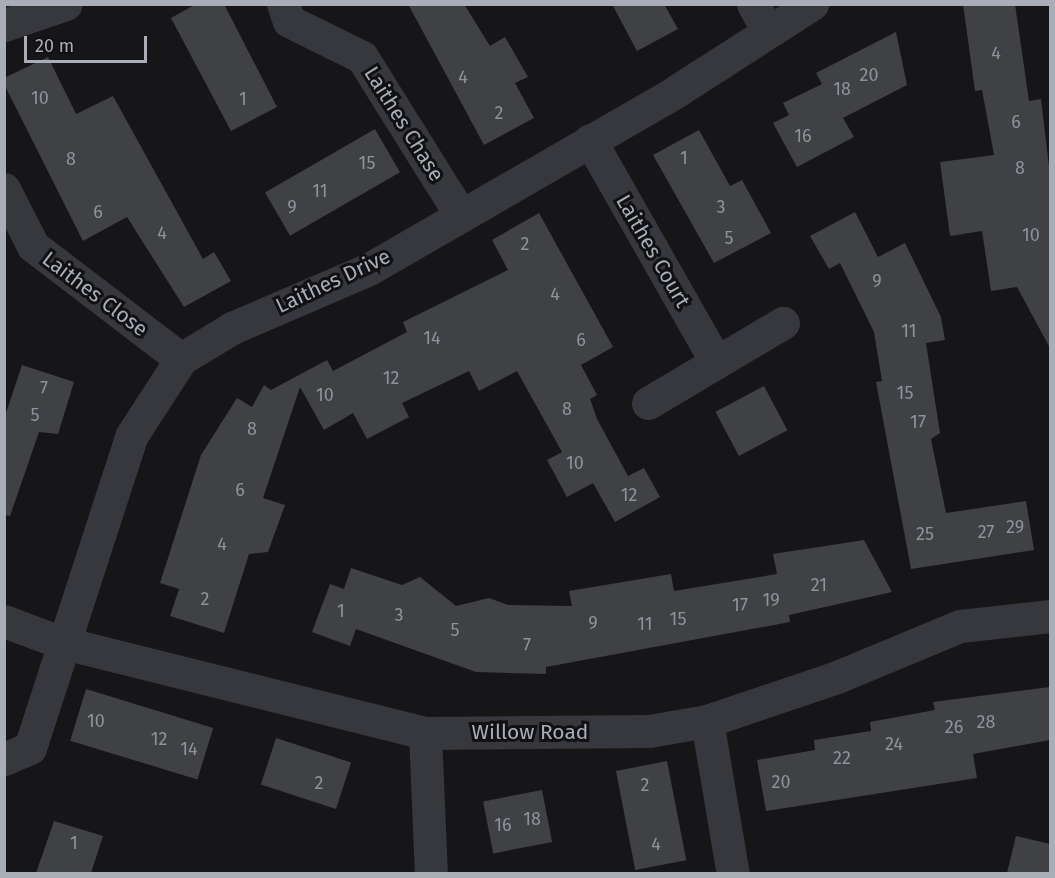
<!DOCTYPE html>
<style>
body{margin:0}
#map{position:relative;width:1055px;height:878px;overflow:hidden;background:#161618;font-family:"Fira Sans",sans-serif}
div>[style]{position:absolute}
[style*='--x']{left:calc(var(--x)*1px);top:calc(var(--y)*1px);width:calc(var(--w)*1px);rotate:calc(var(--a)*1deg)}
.building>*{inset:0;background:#404145;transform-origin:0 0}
.street>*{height:33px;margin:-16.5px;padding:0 16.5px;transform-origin:16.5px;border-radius:16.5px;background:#37383d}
span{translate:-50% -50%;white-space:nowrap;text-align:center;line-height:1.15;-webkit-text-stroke:6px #111113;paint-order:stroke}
.number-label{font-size:18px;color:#8e929b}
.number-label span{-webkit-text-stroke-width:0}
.street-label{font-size:21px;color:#a8adb8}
.frame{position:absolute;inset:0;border:6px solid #a8adb8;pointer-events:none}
.scale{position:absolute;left:24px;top:36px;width:123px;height:27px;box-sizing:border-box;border:3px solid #a8adb8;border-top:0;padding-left:8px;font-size:18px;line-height:21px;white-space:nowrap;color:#a8adb8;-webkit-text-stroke:4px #111113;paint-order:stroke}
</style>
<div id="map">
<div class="building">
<i style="clip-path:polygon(196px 4px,224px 4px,277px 107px,231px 131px,171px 18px)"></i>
<i style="clip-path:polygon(408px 4px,464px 4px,490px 46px,505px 37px,528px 77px,515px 83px,534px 118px,484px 145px)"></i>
<i style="clip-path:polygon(612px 4px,664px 4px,678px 29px,637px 51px)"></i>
<i style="clip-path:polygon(963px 4px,1015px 4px,1029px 101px,1041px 99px,1050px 175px,1050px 348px,1017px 287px,991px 291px,982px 231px,950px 236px,940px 162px,994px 155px,982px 90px,975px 91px)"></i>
<i style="clip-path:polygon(896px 32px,907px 85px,843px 118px,854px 137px,797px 167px,773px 123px,789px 115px,783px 103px,822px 84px,816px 73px)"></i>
<i style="clip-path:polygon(48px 57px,76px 114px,113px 96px,203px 259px,214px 252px,231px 281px,184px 307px,127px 217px,83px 241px,4px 84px,4px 78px)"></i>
<i style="left:375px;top:129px;width:50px;height:127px;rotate:60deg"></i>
<i style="clip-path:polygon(699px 130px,730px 186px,742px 180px,771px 233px,714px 263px,653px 155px)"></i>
<i style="clip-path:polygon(855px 212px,878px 257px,905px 243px,941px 317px,945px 340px,926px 343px,940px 433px,931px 439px,946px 513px,1026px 501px,1034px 550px,911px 569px,876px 382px,882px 381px,874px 332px,840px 263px,829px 269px,810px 236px)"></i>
<i style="clip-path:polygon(539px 213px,613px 347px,581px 365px,597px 395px,590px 399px,597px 419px,628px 476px,644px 468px,660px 497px,615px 522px,593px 483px,567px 497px,547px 460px,562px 452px,517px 371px,479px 391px,469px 371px,402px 403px,409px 417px,367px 439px,353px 413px,324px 430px,300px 387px,263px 498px,285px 505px,268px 552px,249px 554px,224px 633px,170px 616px,179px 589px,160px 583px,201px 455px,237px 398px,252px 407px,264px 385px,271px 390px,327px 360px,333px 371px,407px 332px,403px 322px,508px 270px,492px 240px)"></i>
<i style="clip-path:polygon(22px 365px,74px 382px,58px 434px,39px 432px,10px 516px,4px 515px,4px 419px)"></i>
<i style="left:764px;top:386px;width:50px;height:55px;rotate:62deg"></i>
<i style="clip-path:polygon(864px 540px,892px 592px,789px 615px,790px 622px,546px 667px,546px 674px,476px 672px,356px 629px,350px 646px,312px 632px,330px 584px,344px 589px,351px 568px,402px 585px,420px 577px,456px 606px,489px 598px,508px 605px,572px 606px,569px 591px,671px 574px,674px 591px,777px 574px,773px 554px)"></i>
<i style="clip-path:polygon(1050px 687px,1050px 740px,973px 754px,977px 778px,766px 811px,757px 760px,815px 750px,814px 740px,871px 731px,870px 722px,935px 710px,933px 702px)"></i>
<i style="left:86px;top:689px;width:133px;height:54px;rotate:17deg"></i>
<i style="left:276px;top:738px;width:79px;height:49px;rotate:18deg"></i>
<i style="left:667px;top:761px;width:101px;height:52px;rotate:79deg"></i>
<i style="left:542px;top:790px;width:53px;height:60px;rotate:79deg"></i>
<i style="clip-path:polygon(54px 821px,103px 836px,91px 873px,36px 873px)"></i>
<i style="clip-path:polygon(1016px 836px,1050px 844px,1050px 873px,1007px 873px)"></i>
</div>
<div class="street">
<i style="--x:283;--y:4;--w:18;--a:71"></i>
<i style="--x:289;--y:21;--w:81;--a:26.3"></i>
<i style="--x:362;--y:57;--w:185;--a:58"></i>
<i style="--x:753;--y:4;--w:31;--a:61"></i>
<i style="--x:4;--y:25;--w:65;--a:-18.7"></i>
<i style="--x:590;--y:140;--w:255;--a:60.4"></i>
<i style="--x:4;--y:189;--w:64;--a:63"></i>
<i style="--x:33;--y:246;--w:186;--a:37.4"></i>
<i style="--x:648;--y:403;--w:157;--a:-30.7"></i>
<i style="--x:4;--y:621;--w:60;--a:20.6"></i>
<i style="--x:60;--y:642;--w:376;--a:14"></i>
<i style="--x:425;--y:733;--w:224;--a:-0.5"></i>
<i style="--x:649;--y:731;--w:59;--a:-9.8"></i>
<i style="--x:707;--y:721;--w:137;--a:-18.7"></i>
<i style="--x:837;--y:677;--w:133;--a:-22.5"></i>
<i style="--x:960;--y:626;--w:91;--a:-6.3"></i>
<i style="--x:707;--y:721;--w:155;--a:80.4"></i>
<i style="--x:425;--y:733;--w:141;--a:87.6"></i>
<i style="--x:4;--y:759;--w:28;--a:-23"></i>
<i style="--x:30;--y:748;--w:329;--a:-72"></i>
<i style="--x:132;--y:435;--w:90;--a:-57.2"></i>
<i style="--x:181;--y:359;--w:60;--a:-31.3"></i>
<i style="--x:232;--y:328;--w:149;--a:-23.3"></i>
<i style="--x:369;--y:269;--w:354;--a:-30"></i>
<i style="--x:675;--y:92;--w:163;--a:-32.7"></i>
</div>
<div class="number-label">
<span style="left:996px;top:53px">4</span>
<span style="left:869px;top:75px">20</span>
<span style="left:463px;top:77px">4</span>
<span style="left:842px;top:89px">18</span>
<span style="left:40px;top:98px">10</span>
<span style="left:243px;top:99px">1</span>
<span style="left:499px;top:113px">2</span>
<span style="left:1016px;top:122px">6</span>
<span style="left:803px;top:136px">16</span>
<span style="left:684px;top:158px">1</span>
<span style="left:71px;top:159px">8</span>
<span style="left:367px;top:163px">15</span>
<span style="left:1020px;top:168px">8</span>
<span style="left:320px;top:191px">11</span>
<span style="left:292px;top:207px">9</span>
<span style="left:721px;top:207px">3</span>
<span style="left:98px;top:212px">6</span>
<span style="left:162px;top:233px">4</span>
<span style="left:1031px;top:235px">10</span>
<span style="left:729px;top:238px">5</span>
<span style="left:525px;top:244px">2</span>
<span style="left:877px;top:281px">9</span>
<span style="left:555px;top:294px">4</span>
<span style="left:909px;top:331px">11</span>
<span style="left:432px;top:338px">14</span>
<span style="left:581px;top:340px">6</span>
<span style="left:391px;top:378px">12</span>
<span style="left:44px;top:388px">7</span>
<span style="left:905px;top:393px">15</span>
<span style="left:325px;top:395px">10</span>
<span style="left:567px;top:409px">8</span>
<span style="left:35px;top:415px">5</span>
<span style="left:918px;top:422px">17</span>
<span style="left:252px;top:429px">8</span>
<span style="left:575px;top:463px">10</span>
<span style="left:240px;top:490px">6</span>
<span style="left:629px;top:495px">12</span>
<span style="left:1015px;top:527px">29</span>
<span style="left:986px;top:532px">27</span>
<span style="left:925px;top:534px">25</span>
<span style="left:222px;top:544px">4</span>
<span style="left:819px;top:585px">21</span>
<span style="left:205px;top:599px">2</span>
<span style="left:771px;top:600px">19</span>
<span style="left:740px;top:605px">17</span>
<span style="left:341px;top:611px">1</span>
<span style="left:399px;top:615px">3</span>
<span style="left:678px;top:619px">15</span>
<span style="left:593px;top:623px">9</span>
<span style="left:645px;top:624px">11</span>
<span style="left:455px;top:630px">5</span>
<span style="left:527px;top:645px">7</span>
<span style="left:96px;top:721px">10</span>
<span style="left:986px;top:722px">28</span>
<span style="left:954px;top:727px">26</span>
<span style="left:159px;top:739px">12</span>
<span style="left:894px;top:744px">24</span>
<span style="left:189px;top:749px">14</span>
<span style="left:842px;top:758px">22</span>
<span style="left:781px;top:782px">20</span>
<span style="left:319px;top:783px">2</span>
<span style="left:645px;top:785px">2</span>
<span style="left:532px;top:819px">18</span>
<span style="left:503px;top:825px">16</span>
<span style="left:74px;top:843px">1</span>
<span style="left:656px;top:844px">4</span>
</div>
<div class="street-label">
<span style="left:404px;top:124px;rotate:58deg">Laithes Chase</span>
<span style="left:653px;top:251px;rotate:60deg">Laithes Court</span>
<span style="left:333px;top:281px;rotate:-25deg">Laithes Drive</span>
<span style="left:95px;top:294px;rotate:37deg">Laithes Close</span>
<span style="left:530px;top:732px">Willow Road</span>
</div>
<div class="frame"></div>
<div class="scale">20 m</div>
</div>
